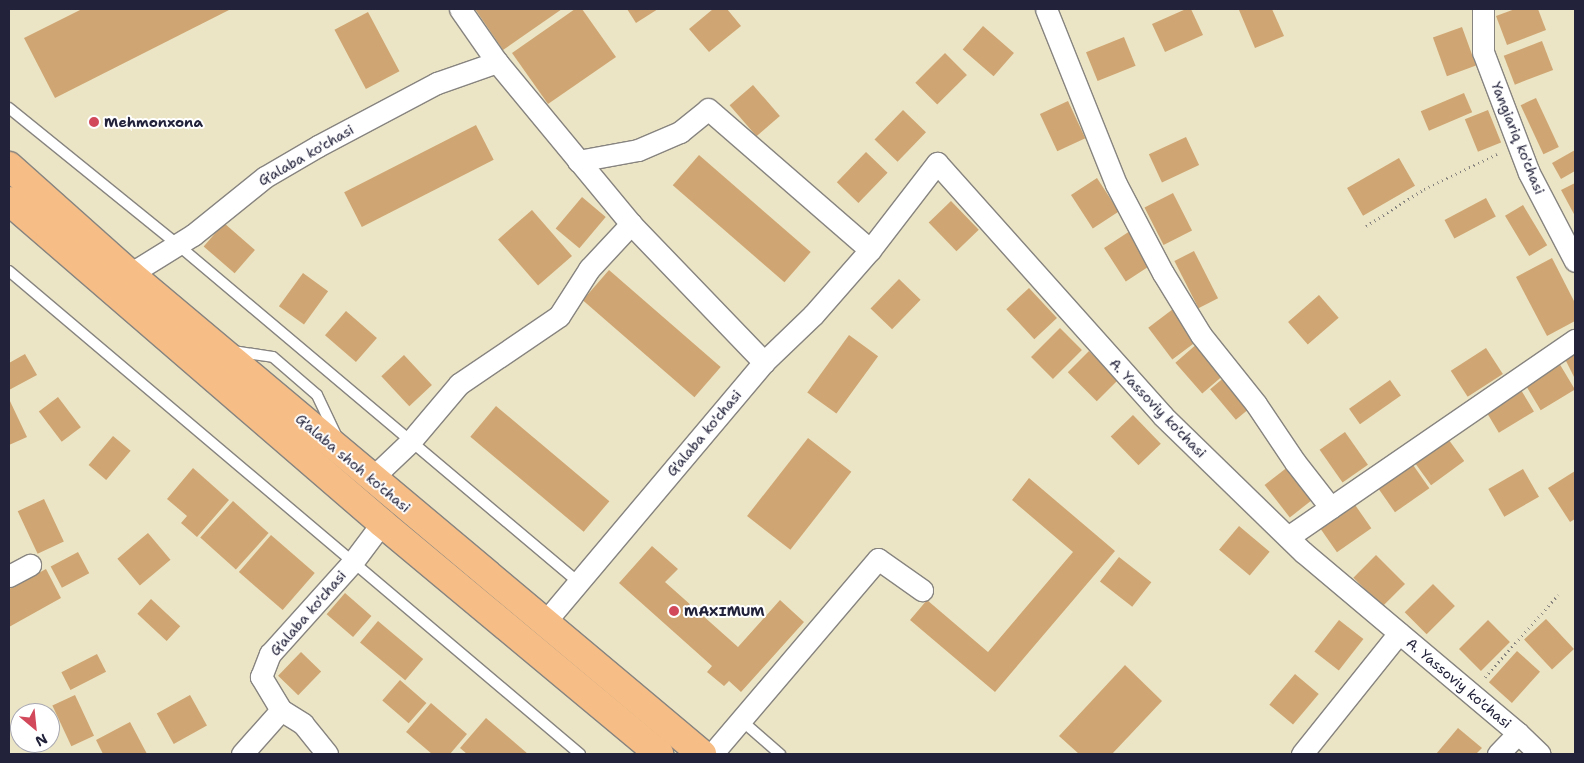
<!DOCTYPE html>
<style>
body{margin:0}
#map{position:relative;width:1584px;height:763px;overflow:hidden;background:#ece5c5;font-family:"Shantell Sans",sans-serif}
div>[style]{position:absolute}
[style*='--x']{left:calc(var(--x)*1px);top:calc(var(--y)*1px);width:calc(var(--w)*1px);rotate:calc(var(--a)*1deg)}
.building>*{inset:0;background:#cfa673;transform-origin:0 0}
.path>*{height:3px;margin-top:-1.5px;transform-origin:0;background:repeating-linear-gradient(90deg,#878480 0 1px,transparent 0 5px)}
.roads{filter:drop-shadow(1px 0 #878480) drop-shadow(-1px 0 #878480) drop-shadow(0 1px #878480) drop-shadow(0 -1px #878480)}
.service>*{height:10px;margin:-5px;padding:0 5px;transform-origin:5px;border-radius:5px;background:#fff}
.minor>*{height:21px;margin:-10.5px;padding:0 10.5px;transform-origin:10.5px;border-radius:10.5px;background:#fff}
.primary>*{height:28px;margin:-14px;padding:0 14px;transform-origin:14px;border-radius:14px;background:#f6be86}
.dots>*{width:14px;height:14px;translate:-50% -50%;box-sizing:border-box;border:2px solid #fff;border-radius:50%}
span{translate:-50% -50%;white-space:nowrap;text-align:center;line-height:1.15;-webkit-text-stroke:4px #fff;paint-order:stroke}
.poi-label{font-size:14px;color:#22223b;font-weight:700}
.left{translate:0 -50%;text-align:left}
.street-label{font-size:14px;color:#22223b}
.frame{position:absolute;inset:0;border:10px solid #22223b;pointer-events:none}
.north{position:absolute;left:10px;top:703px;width:50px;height:50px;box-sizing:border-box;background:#fff;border:1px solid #a7a7b1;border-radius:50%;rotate:152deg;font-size:14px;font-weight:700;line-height:20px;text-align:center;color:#22223b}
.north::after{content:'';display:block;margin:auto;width:18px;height:22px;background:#d1495b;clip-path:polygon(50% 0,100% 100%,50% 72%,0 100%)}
</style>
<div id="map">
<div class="building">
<i style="clip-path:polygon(82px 9px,231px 9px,55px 98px,24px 38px)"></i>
<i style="clip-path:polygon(475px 9px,562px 9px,503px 50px)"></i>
<i style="clip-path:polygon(575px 9px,582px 9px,616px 57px,548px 104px,512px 53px)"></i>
<i style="clip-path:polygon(627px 9px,658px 9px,636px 23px)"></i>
<i style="clip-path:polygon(713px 9px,727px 9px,741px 26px,709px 52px,689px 29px)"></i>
<i style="clip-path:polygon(1186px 9px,1191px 9px,1203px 35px,1165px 52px,1152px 24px)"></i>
<i style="clip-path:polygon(1243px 9px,1272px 9px,1284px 36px,1255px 48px,1239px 10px)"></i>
<i style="clip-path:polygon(1515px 9px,1538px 9px,1546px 30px,1507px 45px,1496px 16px)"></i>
<i style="left:368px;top:12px;width:67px;height:38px;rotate:62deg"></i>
<i style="left:983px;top:26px;width:41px;height:31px;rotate:41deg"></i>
<i style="left:1462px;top:27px;width:41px;height:31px;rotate:70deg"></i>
<i style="left:1124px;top:37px;width:31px;height:41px;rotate:68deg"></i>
<i style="left:1542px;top:41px;width:31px;height:41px;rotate:69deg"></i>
<i style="left:945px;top:53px;width:31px;height:42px;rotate:45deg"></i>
<i style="left:753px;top:85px;width:41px;height:31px;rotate:49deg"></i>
<i style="left:1464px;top:93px;width:21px;height:47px;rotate:67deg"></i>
<i style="left:1536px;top:98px;width:54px;height:17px;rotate:65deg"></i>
<i style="left:1068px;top:101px;width:41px;height:31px;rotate:65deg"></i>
<i style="left:903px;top:110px;width:32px;height:41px;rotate:44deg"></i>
<i style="left:1488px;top:110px;width:35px;height:25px;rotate:68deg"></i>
<i style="left:476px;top:125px;width:39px;height:148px;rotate:63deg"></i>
<i style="left:1186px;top:137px;width:31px;height:41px;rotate:65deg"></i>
<i style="clip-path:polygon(1575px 150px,1575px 171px,1561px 179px,1552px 163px)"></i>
<i style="left:866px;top:152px;width:30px;height:42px;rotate:44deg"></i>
<i style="left:699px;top:155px;width:148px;height:40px;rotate:41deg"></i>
<i style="left:1399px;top:158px;width:32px;height:60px;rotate:60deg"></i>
<i style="left:1097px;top:178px;width:40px;height:31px;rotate:57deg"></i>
<i style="clip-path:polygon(1575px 183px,1575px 216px,1561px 190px)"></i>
<i style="left:1173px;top:193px;width:42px;height:32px;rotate:63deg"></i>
<i style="left:582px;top:197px;width:31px;height:41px;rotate:40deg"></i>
<i style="left:1486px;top:198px;width:21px;height:47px;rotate:62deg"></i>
<i style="left:951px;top:201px;width:40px;height:31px;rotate:46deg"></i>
<i style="left:1523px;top:205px;width:47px;height:21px;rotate:59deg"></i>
<i style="left:532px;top:210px;width:61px;height:45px;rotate:49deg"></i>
<i style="left:224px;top:223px;width:41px;height:31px;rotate:41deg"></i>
<i style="left:1130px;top:231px;width:40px;height:31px;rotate:57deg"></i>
<i style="left:1194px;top:251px;width:53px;height:22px;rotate:63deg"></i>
<i style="clip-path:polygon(1552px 258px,1575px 303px,1575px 321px,1547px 336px,1516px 277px)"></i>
<i style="left:609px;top:270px;width:148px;height:40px;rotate:41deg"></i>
<i style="left:303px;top:273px;width:31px;height:41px;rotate:36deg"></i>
<i style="left:899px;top:279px;width:30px;height:41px;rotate:44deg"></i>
<i style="left:1029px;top:288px;width:41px;height:31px;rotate:47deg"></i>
<i style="left:1319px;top:295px;width:30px;height:41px;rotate:49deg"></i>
<i style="left:1173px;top:309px;width:40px;height:31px;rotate:53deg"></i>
<i style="left:346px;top:311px;width:41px;height:32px;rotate:41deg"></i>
<i style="left:1060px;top:328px;width:31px;height:41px;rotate:45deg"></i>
<i style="left:849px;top:335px;width:36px;height:71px;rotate:36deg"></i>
<i style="left:1198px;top:343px;width:41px;height:30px;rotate:49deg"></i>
<i style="left:1486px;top:348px;width:31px;height:42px;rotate:57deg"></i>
<i style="left:1089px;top:351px;width:41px;height:30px;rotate:45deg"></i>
<i style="clip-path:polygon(1575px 353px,1575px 379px,1565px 359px)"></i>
<i style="clip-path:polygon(25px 354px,37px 375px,9px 390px,9px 363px)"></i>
<i style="left:404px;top:355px;width:41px;height:31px;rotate:47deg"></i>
<i style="left:1559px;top:363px;width:31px;height:40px;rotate:59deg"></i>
<i style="left:1227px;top:375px;width:40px;height:22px;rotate:50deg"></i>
<i style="left:1390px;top:380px;width:19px;height:50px;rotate:55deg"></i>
<i style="left:1518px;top:385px;width:31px;height:41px;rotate:59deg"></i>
<i style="left:58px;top:397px;width:38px;height:24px;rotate:53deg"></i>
<i style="clip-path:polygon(9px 399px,27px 437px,9px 445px)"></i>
<i style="left:496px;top:406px;width:148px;height:40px;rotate:40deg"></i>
<i style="left:1133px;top:415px;width:40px;height:31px;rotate:46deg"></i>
<i style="left:1345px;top:432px;width:40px;height:31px;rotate:55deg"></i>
<i style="left:113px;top:436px;width:23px;height:38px;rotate:40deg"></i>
<i style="left:1446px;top:436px;width:31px;height:41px;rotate:54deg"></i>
<i style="left:808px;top:438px;width:55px;height:99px;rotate:38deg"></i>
<i style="left:1411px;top:462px;width:32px;height:42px;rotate:55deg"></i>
<i style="left:1289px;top:466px;width:41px;height:31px;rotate:52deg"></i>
<i style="clip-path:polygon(193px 468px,229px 500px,197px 537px,181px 523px,187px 516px,167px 499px)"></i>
<i style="left:1523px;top:469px;width:32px;height:40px;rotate:60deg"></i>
<i style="clip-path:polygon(1575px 471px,1575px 519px,1570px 522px,1548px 488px)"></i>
<i style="clip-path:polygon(1029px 478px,1115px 551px,995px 692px,910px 620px,927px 600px,988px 652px,1073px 552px,1012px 500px)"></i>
<i style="left:44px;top:499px;width:47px;height:29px;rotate:65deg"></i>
<i style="left:233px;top:501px;width:48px;height:49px;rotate:42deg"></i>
<i style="left:1353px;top:502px;width:32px;height:42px;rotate:55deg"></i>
<i style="left:1239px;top:526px;width:40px;height:31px;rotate:40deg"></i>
<i style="left:148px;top:533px;width:35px;height:40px;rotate:50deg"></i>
<i style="left:271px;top:535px;width:58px;height:49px;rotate:41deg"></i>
<i style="clip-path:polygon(652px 546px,678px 569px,665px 582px,738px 647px,780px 600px,804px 622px,741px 692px,729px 681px,724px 686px,707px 672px,712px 666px,619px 583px)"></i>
<i style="left:78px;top:552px;width:24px;height:31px;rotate:62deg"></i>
<i style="left:1376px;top:555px;width:41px;height:32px;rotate:45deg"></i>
<i style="left:1119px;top:557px;width:41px;height:31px;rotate:38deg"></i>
<i style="clip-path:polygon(46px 569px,61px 598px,9px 627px,9px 589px)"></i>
<i style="left:1433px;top:584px;width:31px;height:40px;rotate:45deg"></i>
<i style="left:345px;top:593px;width:35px;height:28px;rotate:41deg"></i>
<i style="left:151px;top:599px;width:40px;height:20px;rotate:43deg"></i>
<i style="left:1546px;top:619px;width:41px;height:30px;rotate:47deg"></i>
<i style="left:1339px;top:620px;width:31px;height:40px;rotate:38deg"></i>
<i style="left:1488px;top:620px;width:31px;height:41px;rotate:45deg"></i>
<i style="left:378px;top:621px;width:59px;height:28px;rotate:40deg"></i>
<i style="left:1517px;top:651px;width:31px;height:42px;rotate:42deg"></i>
<i style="left:301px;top:652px;width:28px;height:33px;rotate:44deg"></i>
<i style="left:97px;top:654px;width:20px;height:40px;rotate:63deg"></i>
<i style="clip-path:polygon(1125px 665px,1162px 701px,1112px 754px,1079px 754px,1059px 736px)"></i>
<i style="left:1295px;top:674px;width:31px;height:40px;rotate:40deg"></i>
<i style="left:400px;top:680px;width:35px;height:27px;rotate:41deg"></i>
<i style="left:75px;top:695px;width:45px;height:25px;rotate:65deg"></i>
<i style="left:190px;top:695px;width:35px;height:38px;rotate:61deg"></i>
<i style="clip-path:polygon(431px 703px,467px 734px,450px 754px,432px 754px,406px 732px)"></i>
<i style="clip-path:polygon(486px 718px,528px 754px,467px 754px,460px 748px)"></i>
<i style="clip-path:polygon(130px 722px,147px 754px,103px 754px,96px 740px)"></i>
<i style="clip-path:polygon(1458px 728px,1482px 748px,1476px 754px,1436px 754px)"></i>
</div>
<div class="path">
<i style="--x:1366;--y:226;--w:69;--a:-32.5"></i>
<i style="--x:1424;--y:189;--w:81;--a:-25.6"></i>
<i style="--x:1485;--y:677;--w:110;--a:-48.3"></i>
</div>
<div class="roads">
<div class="service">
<i style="--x:9;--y:108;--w:218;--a:39"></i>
<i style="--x:178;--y:245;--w:523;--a:40.11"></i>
<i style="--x:9;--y:271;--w:748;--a:40.23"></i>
<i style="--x:233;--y:351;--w:40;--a:8.5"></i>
<i style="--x:273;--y:357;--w:58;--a:40.8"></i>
<i style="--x:317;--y:395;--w:44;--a:64.6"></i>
<i style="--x:741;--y:720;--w:52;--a:41.1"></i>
</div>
<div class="minor">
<i style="--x:460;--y:9;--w:65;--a:55.1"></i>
<i style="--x:497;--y:62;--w:210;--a:50.4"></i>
<i style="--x:631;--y:224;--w:192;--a:46.1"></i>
<i style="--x:1046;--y:9;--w:188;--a:68.2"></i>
<i style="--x:1116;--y:184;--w:101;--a:62.2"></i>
<i style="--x:1163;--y:273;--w:73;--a:58.5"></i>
<i style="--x:1201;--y:335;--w:88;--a:51.4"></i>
<i style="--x:1256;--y:404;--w:70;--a:56.1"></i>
<i style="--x:1295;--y:462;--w:58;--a:52"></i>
<i style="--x:1483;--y:9;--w:43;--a:90"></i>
<i style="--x:1483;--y:52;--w:129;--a:69.2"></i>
<i style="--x:1529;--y:173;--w:99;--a:62.4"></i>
<i style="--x:578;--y:161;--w:61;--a:-10.4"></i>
<i style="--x:638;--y:150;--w:46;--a:-23.2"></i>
<i style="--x:680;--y:132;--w:36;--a:-39"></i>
<i style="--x:708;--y:109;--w:215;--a:41"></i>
<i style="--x:130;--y:274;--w:74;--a:-31.8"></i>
<i style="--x:193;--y:235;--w:92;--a:-38.9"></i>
<i style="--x:265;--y:177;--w:61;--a:-30.3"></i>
<i style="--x:318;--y:146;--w:135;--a:-27.9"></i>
<i style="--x:437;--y:83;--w:64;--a:-19.3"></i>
<i style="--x:371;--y:479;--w:54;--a:-43.5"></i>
<i style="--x:410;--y:442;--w:76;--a:-49.8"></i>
<i style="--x:459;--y:384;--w:121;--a:-34.2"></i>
<i style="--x:559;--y:316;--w:56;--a:-57.4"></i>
<i style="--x:589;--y:269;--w:62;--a:-47"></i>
<i style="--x:1288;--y:537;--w:348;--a:-34.5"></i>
<i style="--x:9;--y:576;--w:24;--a:-28"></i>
<i style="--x:545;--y:622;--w:340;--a:-49.9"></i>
<i style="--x:764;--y:362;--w:68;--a:-43.8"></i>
<i style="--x:813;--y:315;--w:86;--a:-48.8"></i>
<i style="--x:870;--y:250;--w:110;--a:-52.4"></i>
<i style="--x:937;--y:163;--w:339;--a:48.2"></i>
<i style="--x:1163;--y:416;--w:195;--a:44.2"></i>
<i style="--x:1303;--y:552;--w:281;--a:40.1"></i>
<i style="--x:1518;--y:733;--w:30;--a:44"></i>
<i style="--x:281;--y:710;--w:26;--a:32"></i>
<i style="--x:303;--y:724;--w:38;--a:51"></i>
<i style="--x:242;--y:754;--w:59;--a:-48.4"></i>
<i style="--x:281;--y:710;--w:39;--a:-121"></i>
<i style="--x:261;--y:677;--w:25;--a:-69"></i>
<i style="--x:270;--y:654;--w:122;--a:-48"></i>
<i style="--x:352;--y:563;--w:50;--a:-53.1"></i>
<i style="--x:712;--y:754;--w:256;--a:-49.6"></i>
<i style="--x:878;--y:559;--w:54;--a:35.2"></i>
<i style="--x:1302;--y:754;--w:155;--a:-51.3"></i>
<i style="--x:1498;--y:754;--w:29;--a:-46"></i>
</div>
<div class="primary">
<i style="--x:9;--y:166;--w:162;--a:41.8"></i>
<i style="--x:130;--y:274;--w:747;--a:40"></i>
<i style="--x:9;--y:201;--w:493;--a:40.8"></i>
<i style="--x:382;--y:523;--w:361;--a:39.8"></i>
</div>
</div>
<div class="dots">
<i style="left:94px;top:122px;background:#d1495b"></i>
<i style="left:674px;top:611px;background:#d1495b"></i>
</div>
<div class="poi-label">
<span class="left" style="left:104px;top:122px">Mehmonxona</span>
<span class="left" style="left:684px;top:611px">MAXIMUM</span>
</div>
<div class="street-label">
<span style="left:1518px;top:138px;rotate:68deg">Yangiariq ko'chasi</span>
<span style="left:306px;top:155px;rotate:-30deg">G'alaba ko'chasi</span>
<span style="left:1158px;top:408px;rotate:46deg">A. Yassoviy ko'chasi</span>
<span style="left:704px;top:433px;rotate:-50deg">G'alaba ko'chasi</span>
<span style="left:353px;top:463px;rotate:40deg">G'alaba shoh ko'chasi</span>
<span style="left:308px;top:613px;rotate:-49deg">G'alaba ko'chasi</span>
<span style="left:1459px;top:683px;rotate:40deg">A. Yassoviy ko'chasi</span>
</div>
<div class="frame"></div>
<div class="north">N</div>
</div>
